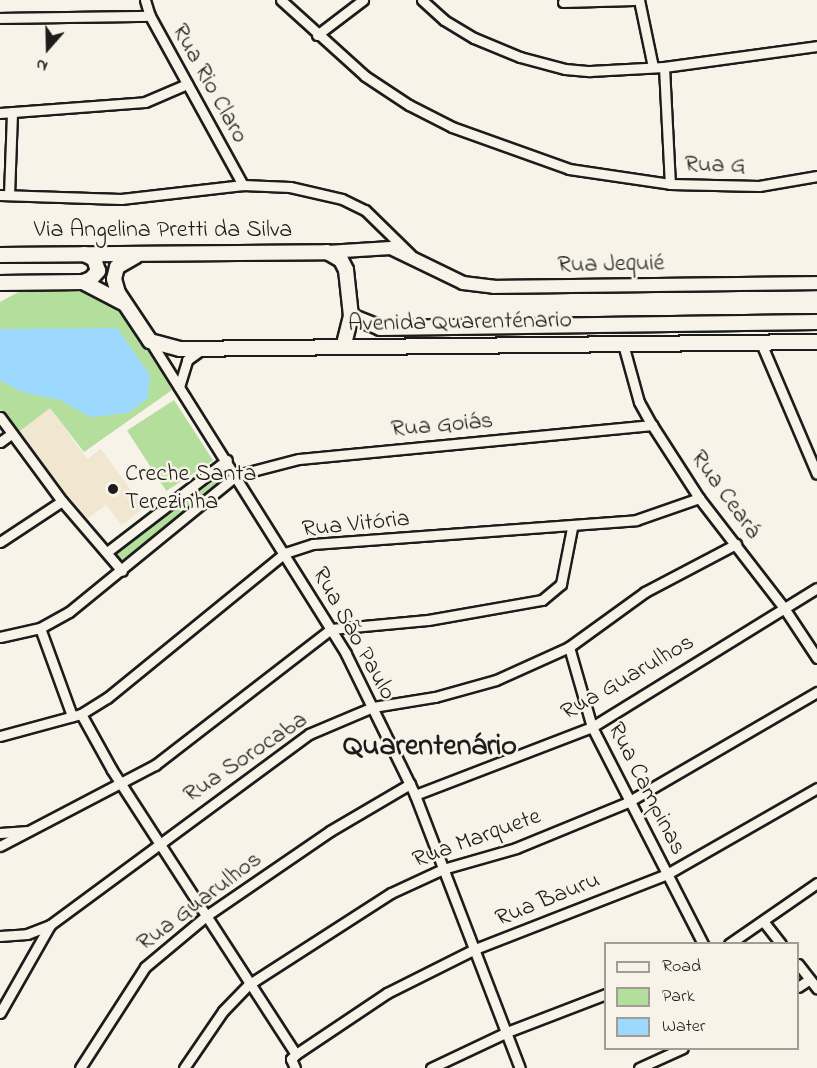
<!DOCTYPE html>
<meta charset="utf-8">
<style>
body{margin:0}
#map{position:relative;width:817px;height:1068px;overflow:hidden;background:#f7f3e8;font-family:"Indie Flower",sans-serif}
div>[style]{position:absolute}
[style*='--x']{left:calc(var(--x)*1px);top:calc(var(--y)*1px);width:calc(var(--w)*1px);rotate:calc(var(--a)*1deg)}
.built>*{inset:0;background:#f1e6d0}
.green>*{inset:0;background:#b4de9b;transform-origin:0 0}
.water>*{inset:0;background:#9dd9fe}
.roads{filter:drop-shadow(2px 0 #1c1c1c) drop-shadow(-2px 0 #1c1c1c) drop-shadow(0 2px #1c1c1c) drop-shadow(0 -2px #1c1c1c)}
.minor>*{height:9px;margin:-4.5px;padding:0 4.5px;transform-origin:4.5px;border-radius:4.5px;background:#f7f3e8}
.tertiary>*{height:12px;margin:-6px;padding:0 6px;transform-origin:6px;border-radius:6px;background:#f7f3e8}
.secondary>*{height:14px;margin:-7px;padding:0 7px;transform-origin:7px;border-radius:7px;background:#f7f3e8}
.dots>*{width:16px;height:16px;translate:-50% -50%;box-sizing:border-box;border:3px solid #f7f3e8;border-radius:50%}
span{translate:-50% -50%;white-space:nowrap;text-align:center;line-height:1.15;-webkit-text-stroke:5px #f7f3e8;paint-order:stroke}
.street-label{font-size:24px;color:#1c1c1c}
.poi-label{font-size:24px;color:#1c1c1c}
.left{translate:0 -50%;text-align:left}
.district-label{font-size:30px;color:#1c1c1c;font-weight:700}
.legend{position:absolute;left:604px;top:942px;width:195px;height:108px;box-sizing:border-box;background:#f7f3e8;border:2px solid #9f9d96;margin:0;padding:8px 10px;list-style:none;font-size:18px;color:#1c1c1c}
.legend li{display:flex;align-items:center;gap:12px;height:30px}
.legend b{width:30px;border:2px solid #9f9d96}
.north{position:absolute;left:18px;top:18px;width:60px;height:60px;-webkit-text-stroke:4px #f7f3e8;paint-order:stroke;rotate:200deg;font-size:16px;font-weight:700;line-height:24px;text-align:center;color:#1c1c1c}
.north::after{content:'';display:block;margin:auto;width:21px;height:27px;background:#1c1c1c;clip-path:polygon(50% 0,100% 100%,50% 72%,0 100%)}
</style>
<div id="map">
<div class="built">
<i style="clip-path:polygon(50px 408px,87px 459px,101px 449px,144px 508px,122px 525px,106px 505px,84px 521px,17px 432px)"></i>
</div>
<div class="green">
<i style="clip-path:polygon(24px 289px,80px 289px,113px 304px,140px 337px,172px 390px,84px 452px,50px 408px,16px 434px,0 409px,0 302px)"></i>
<i style="left:174px;top:400px;width:72px;height:56px;rotate:57deg"></i>
<i style="clip-path:polygon(221px 476px,227px 477px,227px 481px,122px 560px,115px 556px,117px 550px)"></i>
</div>
<div class="water">
<i style="clip-path:polygon(117px 328px,150px 375px,148px 398px,128px 413px,90px 417px,60px 400px,22px 392px,0 380px,0 329px)"></i>
</div>
<div class="roads">
<div class="minor">
<i style="--x:145;--y:0;--w:17;--a:73"></i>
<i style="--x:150;--y:16;--w:193;--a:61.2"></i>
<i style="--x:281;--y:0;--w:113;--a:42.1"></i>
<i style="--x:365;--y:76;--w:53;--a:33.4"></i>
<i style="--x:409;--y:105;--w:48;--a:27.1"></i>
<i style="--x:452;--y:127;--w:124;--a:19.7"></i>
<i style="--x:569;--y:169;--w:102;--a:8.4"></i>
<i style="--x:670;--y:184;--w:89;--a:1.3"></i>
<i style="--x:759;--y:186;--w:59;--a:-9.8"></i>
<i style="--x:422;--y:0;--w:30;--a:42"></i>
<i style="--x:444;--y:20;--w:35;--a:31"></i>
<i style="--x:474;--y:38;--w:50;--a:22.4"></i>
<i style="--x:520;--y:57;--w:47;--a:14.9"></i>
<i style="--x:565;--y:69;--w:25;--a:5"></i>
<i style="--x:590;--y:71;--w:74;--a:-3.1"></i>
<i style="--x:664;--y:67;--w:154;--a:-7.8"></i>
<i style="--x:639;--y:0;--w:68;--a:78.2"></i>
<i style="--x:563;--y:2;--w:71;--a:-1.6"></i>
<i style="--x:0;--y:18;--w:150;--a:-0.8"></i>
<i style="--x:317;--y:35;--w:58;--a:-37.3"></i>
<i style="--x:664;--y:67;--w:117;--a:87.1"></i>
<i style="--x:0;--y:113;--w:145;--a:-4.3"></i>
<i style="--x:145;--y:102;--w:46;--a:-23.2"></i>
<i style="--x:0;--y:195;--w:121;--a:1.9"></i>
<i style="--x:121;--y:199;--w:123;--a:-6.5"></i>
<i style="--x:243;--y:185;--w:47;--a:2.4"></i>
<i style="--x:290;--y:187;--w:53;--a:13"></i>
<i style="--x:342;--y:199;--w:25;--a:26"></i>
<i style="--x:365;--y:210;--w:64;--a:44.4"></i>
<i style="--x:9;--y:195;--w:83;--a:-87.9"></i>
<i style="--x:150;--y:341;--w:369;--a:57.9"></i>
<i style="--x:346;--y:654;--w:157;--a:63.9"></i>
<i style="--x:415;--y:795;--w:292;--a:69"></i>
<i style="--x:761;--y:343;--w:142;--a:66.9"></i>
<i style="--x:623;--y:344;--w:60;--a:74.6"></i>
<i style="--x:639;--y:402;--w:26;--a:61"></i>
<i style="--x:652;--y:425;--w:87;--a:57.2"></i>
<i style="--x:699;--y:498;--w:139;--a:52.3"></i>
<i style="--x:784;--y:608;--w:60;--a:56.6"></i>
<i style="--x:179;--y:387;--w:28;--a:-73"></i>
<i style="--x:187;--y:360;--w:17;--a:-36"></i>
<i style="--x:0;--y:417;--w:104;--a:53.6"></i>
<i style="--x:62;--y:501;--w:92;--a:49.4"></i>
<i style="--x:0;--y:442;--w:14;--a:-36"></i>
<i style="--x:0;--y:542;--w:74;--a:-33.5"></i>
<i style="--x:107;--y:552;--w:151;--a:-37.5"></i>
<i style="--x:40;--y:628;--w:94;--a:70"></i>
<i style="--x:0;--y:637;--w:41;--a:-12.7"></i>
<i style="--x:40;--y:628;--w:33;--a:-29"></i>
<i style="--x:69;--y:612;--w:217;--a:-39.2"></i>
<i style="--x:237;--y:475;--w:64;--a:-14.5"></i>
<i style="--x:299;--y:459;--w:355;--a:-5.5"></i>
<i style="--x:569;--y:647;--w:83;--a:74"></i>
<i style="--x:592;--y:727;--w:244;--a:62.9"></i>
<i style="--x:81;--y:714;--w:64;--a:61"></i>
<i style="--x:112;--y:770;--w:338;--a:57.1"></i>
<i style="--x:0;--y:736;--w:84;--a:-15.2"></i>
<i style="--x:81;--y:714;--w:31;--a:-32"></i>
<i style="--x:107;--y:698;--w:230;--a:-39.2"></i>
<i style="--x:285;--y:553;--w:29;--a:-18"></i>
<i style="--x:313;--y:544;--w:324;--a:-4.2"></i>
<i style="--x:636;--y:520;--w:67;--a:-19.2"></i>
<i style="--x:415;--y:795;--w:190;--a:-21"></i>
<i style="--x:592;--y:727;--w:264;--a:-31.7"></i>
<i style="--x:0;--y:833;--w:28;--a:-4"></i>
<i style="--x:0;--y:846;--w:175;--a:-27.6"></i>
<i style="--x:155;--y:765;--w:222;--a:-37.7"></i>
<i style="--x:331;--y:629;--w:97;--a:-5.3"></i>
<i style="--x:428;--y:620;--w:116;--a:-10"></i>
<i style="--x:542;--y:600;--w:25;--a:-40"></i>
<i style="--x:561;--y:584;--w:57;--a:-78.9"></i>
<i style="--x:763;--y:921;--w:29;--a:52"></i>
<i style="--x:0;--y:936;--w:27;--a:-4"></i>
<i style="--x:27;--y:934;--w:25;--a:-21"></i>
<i style="--x:729;--y:944;--w:107;--a:-34.7"></i>
<i style="--x:798;--y:964;--w:31;--a:52"></i>
<i style="--x:798;--y:987;--w:14;--a:-34"></i>
<i style="--x:0;--y:1013;--w:101;--a:-60.4"></i>
<i style="--x:50;--y:925;--w:322;--a:-36.4"></i>
<i style="--x:309;--y:734;--w:69;--a:-22.9"></i>
<i style="--x:373;--y:707;--w:63;--a:-9.2"></i>
<i style="--x:435;--y:697;--w:63;--a:-15.6"></i>
<i style="--x:496;--y:680;--w:80;--a:-24.3"></i>
<i style="--x:569;--y:647;--w:94;--a:-35.9"></i>
<i style="--x:645;--y:592;--w:103;--a:-27.8"></i>
<i style="--x:80;--y:1068;--w:120;--a:-57.2"></i>
<i style="--x:145;--y:967;--w:80;--a:-39.9"></i>
<i style="--x:206;--y:916;--w:150;--a:-34.4"></i>
<i style="--x:330;--y:831;--w:93;--a:-30.4"></i>
<i style="--x:184;--y:1068;--w:69;--a:-55.6"></i>
<i style="--x:223;--y:1011;--w:36;--a:-46"></i>
<i style="--x:248;--y:985;--w:170;--a:-32.8"></i>
<i style="--x:391;--y:893;--w:57;--a:-24.8"></i>
<i style="--x:443;--y:869;--w:76;--a:-16"></i>
<i style="--x:516;--y:848;--w:121;--a:-22.3"></i>
<i style="--x:628;--y:802;--w:219;--a:-30.2"></i>
<i style="--x:295;--y:1068;--w:10;--a:-114"></i>
<i style="--x:291;--y:1059;--w:7;--a:-45"></i>
<i style="--x:296;--y:1054;--w:110;--a:-33.8"></i>
<i style="--x:387;--y:993;--w:98;--a:-26.6"></i>
<i style="--x:475;--y:949;--w:206;--a:-21.3"></i>
<i style="--x:667;--y:874;--w:173;--a:-29.8"></i>
<i style="--x:431;--y:1068;--w:84;--a:-25.3"></i>
<i style="--x:507;--y:1032;--w:106;--a:-21"></i>
<i style="--x:639;--y:1068;--w:48;--a:-24.4"></i>
</div>
<div class="tertiary">
<i style="--x:327;--y:252;--w:64;--a:-3.6"></i>
<i style="--x:391;--y:248;--w:80;--a:25.9"></i>
<i style="--x:463;--y:283;--w:31;--a:7"></i>
<i style="--x:494;--y:287;--w:323;--a:-0.7"></i>
</div>
<div class="secondary">
<i style="--x:0;--y:255;--w:327;--a:-0.5"></i>
<i style="--x:327;--y:252;--w:16;--a:30"></i>
<i style="--x:341;--y:260;--w:11;--a:63"></i>
<i style="--x:346;--y:270;--w:46;--a:83.8"></i>
<i style="--x:351;--y:316;--w:32;--a:104"></i>
<i style="--x:136;--y:256;--w:22;--a:150"></i>
<i style="--x:117;--y:267;--w:12;--a:104"></i>
<i style="--x:114;--y:279;--w:15;--a:74"></i>
<i style="--x:118;--y:293;--w:58;--a:56.3"></i>
<i style="--x:150;--y:341;--w:31;--a:15"></i>
<i style="--x:180;--y:349;--w:637;--a:-0.63"></i>
<i style="--x:83;--y:282;--w:9;--a:-21"></i>
<i style="--x:91;--y:279;--w:11;--a:-49"></i>
<i style="--x:98;--y:271;--w:13;--a:-108"></i>
<i style="--x:94;--y:259;--w:11;--a:-153"></i>
<i style="--x:0;--y:283;--w:83;--a:-0.7"></i>
<i style="--x:83;--y:282;--w:45;--a:27.7"></i>
<i style="--x:351;--y:316;--w:31;--a:22"></i>
<i style="--x:380;--y:328;--w:437;--a:-0.8"></i>
</div>
</div>
<div class="dots">
<i style="left:113px;top:489px;background:#1c1c1c"></i>
</div>
<div class="street-label">
<span style="left:209px;top:84px;rotate:61deg">Rua Rio Claro</span>
<span style="left:715px;top:166px;rotate:1deg">Rua G</span>
<span style="left:163px;top:231px">Via Angelina Pretti da Silva</span>
<span style="left:611px;top:265px;rotate:-1deg">Rua Jequié</span>
<span style="left:460px;top:323px;rotate:-1deg">Avenida Quarenténario</span>
<span style="left:442px;top:426px;rotate:-5deg">Rua Goiás</span>
<span style="left:725px;top:495px;rotate:54deg">Rua Ceará</span>
<span style="left:356px;top:525px;rotate:-6deg">Rua Vitória</span>
<span style="left:353px;top:634px;rotate:61deg">Rua São Paulo</span>
<span style="left:628px;top:678px;rotate:-30deg">Rua Guarulhos</span>
<span style="left:246px;top:758px;rotate:-34deg">Rua Sorocaba</span>
<span style="left:646px;top:789px;rotate:63deg">Rua Campinas</span>
<span style="left:477px;top:839px;rotate:-20deg">Rua Marquete</span>
<span style="left:548px;top:900px;rotate:-22deg">Rua Bauru</span>
<span style="left:200px;top:902px;rotate:-37deg">Rua Guarulhos</span>
</div>
<div class="poi-label">
<span class="left" style="left:125px;top:489px">Creche Santa<br>Terezinha</span>
</div>
<div class="district-label">
<span style="left:430px;top:747px">Quarentenário</span>
</div>
<ul class="legend">
<li><b style="height:8px;background:#f7f3e8"></b>Road</li>
<li><b style="height:16px;background:#b4de9b"></b>Park</li>
<li><b style="height:16px;background:#9dd9fe"></b>Water</li>
</ul>
<div class="north">N</div>
</div>
